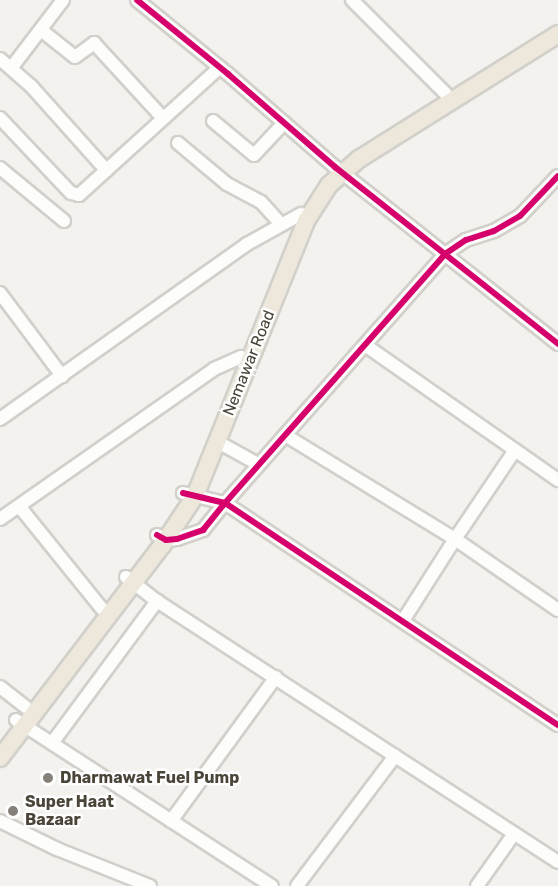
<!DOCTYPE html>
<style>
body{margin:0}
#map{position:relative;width:558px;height:886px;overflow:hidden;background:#f4f2ee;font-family:Rubik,sans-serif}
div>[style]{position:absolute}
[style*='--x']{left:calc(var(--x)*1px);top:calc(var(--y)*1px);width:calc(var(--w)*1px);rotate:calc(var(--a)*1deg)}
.roads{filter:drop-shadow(2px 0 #d2d0cb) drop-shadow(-2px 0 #d2d0cb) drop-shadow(0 2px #d2d0cb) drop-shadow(0 -2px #d2d0cb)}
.minor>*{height:12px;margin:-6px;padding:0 6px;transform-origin:6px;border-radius:6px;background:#fdfdfc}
.highway>*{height:16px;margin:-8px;padding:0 8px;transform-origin:8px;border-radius:8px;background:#ede8db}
.cycleway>*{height:6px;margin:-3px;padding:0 3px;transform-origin:3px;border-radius:3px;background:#d6006c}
.dots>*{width:16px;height:16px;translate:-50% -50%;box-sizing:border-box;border:3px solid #fff;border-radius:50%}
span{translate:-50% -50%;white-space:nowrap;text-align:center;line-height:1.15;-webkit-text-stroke:5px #fff;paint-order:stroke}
.street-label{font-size:16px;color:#4b4439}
.poi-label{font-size:16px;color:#4b4439;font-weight:700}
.left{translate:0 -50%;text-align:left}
</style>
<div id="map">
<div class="roads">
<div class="minor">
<i style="--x:137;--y:0;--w:117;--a:39.1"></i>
<i style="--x:228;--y:74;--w:142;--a:41"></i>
<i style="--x:335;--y:167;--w:285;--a:38.4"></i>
<i style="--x:352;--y:0;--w:133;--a:45"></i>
<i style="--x:41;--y:30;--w:43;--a:38.5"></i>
<i style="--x:75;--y:57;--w:24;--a:-36"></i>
<i style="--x:94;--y:43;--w:102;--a:47.4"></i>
<i style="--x:0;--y:59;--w:41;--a:41.1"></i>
<i style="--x:31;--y:86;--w:113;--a:48.2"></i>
<i style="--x:12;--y:67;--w:84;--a:-52.7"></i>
<i style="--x:0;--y:118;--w:103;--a:46.6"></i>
<i style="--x:71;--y:193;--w:8;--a:14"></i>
<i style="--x:79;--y:195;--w:190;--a:-42.2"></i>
<i style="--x:213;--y:121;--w:53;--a:39.7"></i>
<i style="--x:254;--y:155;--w:44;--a:-46.8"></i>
<i style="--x:178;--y:143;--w:64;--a:39.9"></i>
<i style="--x:227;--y:184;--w:38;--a:28"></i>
<i style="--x:261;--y:202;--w:30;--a:48"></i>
<i style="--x:0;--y:168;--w:83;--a:39.6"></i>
<i style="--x:0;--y:293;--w:104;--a:53.2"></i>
<i style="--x:365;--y:345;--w:236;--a:35"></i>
<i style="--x:0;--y:419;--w:303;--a:-35.3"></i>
<i style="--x:247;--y:244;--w:62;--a:-29.1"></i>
<i style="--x:285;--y:435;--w:199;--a:31.5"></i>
<i style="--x:455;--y:539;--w:107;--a:-56"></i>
<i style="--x:218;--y:442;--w:46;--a:28.8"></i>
<i style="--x:183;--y:493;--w:43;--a:13.4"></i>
<i style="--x:225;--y:503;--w:332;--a:-48.5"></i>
<i style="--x:445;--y:254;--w:25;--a:-34"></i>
<i style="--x:466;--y:240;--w:29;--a:-18"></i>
<i style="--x:494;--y:231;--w:30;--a:-30"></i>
<i style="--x:520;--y:216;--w:55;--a:-46.5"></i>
<i style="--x:19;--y:506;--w:132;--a:51.1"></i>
<i style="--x:0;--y:519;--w:261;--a:-35"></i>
<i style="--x:214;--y:369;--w:30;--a:-24"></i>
<i style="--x:157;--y:535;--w:10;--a:29"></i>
<i style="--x:166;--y:540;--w:11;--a:-5"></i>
<i style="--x:177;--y:539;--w:28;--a:-19"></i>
<i style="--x:203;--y:530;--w:35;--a:-51"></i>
<i style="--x:225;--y:503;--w:400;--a:33.7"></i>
<i style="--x:126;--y:577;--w:39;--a:38"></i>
<i style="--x:157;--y:601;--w:284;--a:33.1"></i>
<i style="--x:404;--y:619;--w:95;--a:-57.5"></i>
<i style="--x:455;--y:539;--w:125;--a:34.6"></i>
<i style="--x:0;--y:687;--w:33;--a:38"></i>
<i style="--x:16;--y:720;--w:305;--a:33"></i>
<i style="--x:52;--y:743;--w:177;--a:-53.5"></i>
<i style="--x:0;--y:821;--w:64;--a:26.2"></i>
<i style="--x:57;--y:849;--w:100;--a:21.7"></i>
<i style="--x:171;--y:821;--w:178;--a:-53.9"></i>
<i style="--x:297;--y:886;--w:163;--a:-53"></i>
<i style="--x:395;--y:756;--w:194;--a:33"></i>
<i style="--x:477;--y:886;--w:64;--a:-54.6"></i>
</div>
<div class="highway">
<i style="--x:0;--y:758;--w:269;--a:-52.7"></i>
<i style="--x:163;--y:544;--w:58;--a:-56.3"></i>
<i style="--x:195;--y:496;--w:297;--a:-68"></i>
<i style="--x:306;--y:221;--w:43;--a:-57.4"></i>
<i style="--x:329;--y:185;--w:40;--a:-41"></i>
<i style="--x:359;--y:159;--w:235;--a:-32.1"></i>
</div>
</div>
<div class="cycleway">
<i style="--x:137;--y:0;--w:117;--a:39.1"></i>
<i style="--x:228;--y:74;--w:142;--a:41"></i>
<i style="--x:335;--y:167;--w:285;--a:38.4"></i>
<i style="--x:183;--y:493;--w:43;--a:13.4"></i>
<i style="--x:225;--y:503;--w:332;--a:-48.5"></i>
<i style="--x:445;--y:254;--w:25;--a:-34"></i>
<i style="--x:466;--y:240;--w:29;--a:-18"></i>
<i style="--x:494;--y:231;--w:30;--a:-30"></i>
<i style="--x:520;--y:216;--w:55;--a:-46.5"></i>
<i style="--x:157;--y:535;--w:10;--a:29"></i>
<i style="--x:166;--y:540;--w:11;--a:-5"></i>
<i style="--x:177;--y:539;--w:28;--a:-19"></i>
<i style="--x:203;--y:530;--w:35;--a:-51"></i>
<i style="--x:225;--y:503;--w:400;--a:33.7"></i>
</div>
<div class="dots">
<i style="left:48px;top:778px;background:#868178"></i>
<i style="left:13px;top:811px;background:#868178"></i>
</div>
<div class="street-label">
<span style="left:249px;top:363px;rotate:-68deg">Nemawar Road</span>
</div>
<div class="poi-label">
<span class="left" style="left:60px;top:778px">Dharmawat Fuel Pump</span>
<span class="left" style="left:25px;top:811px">Super Haat<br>Bazaar</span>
</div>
</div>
